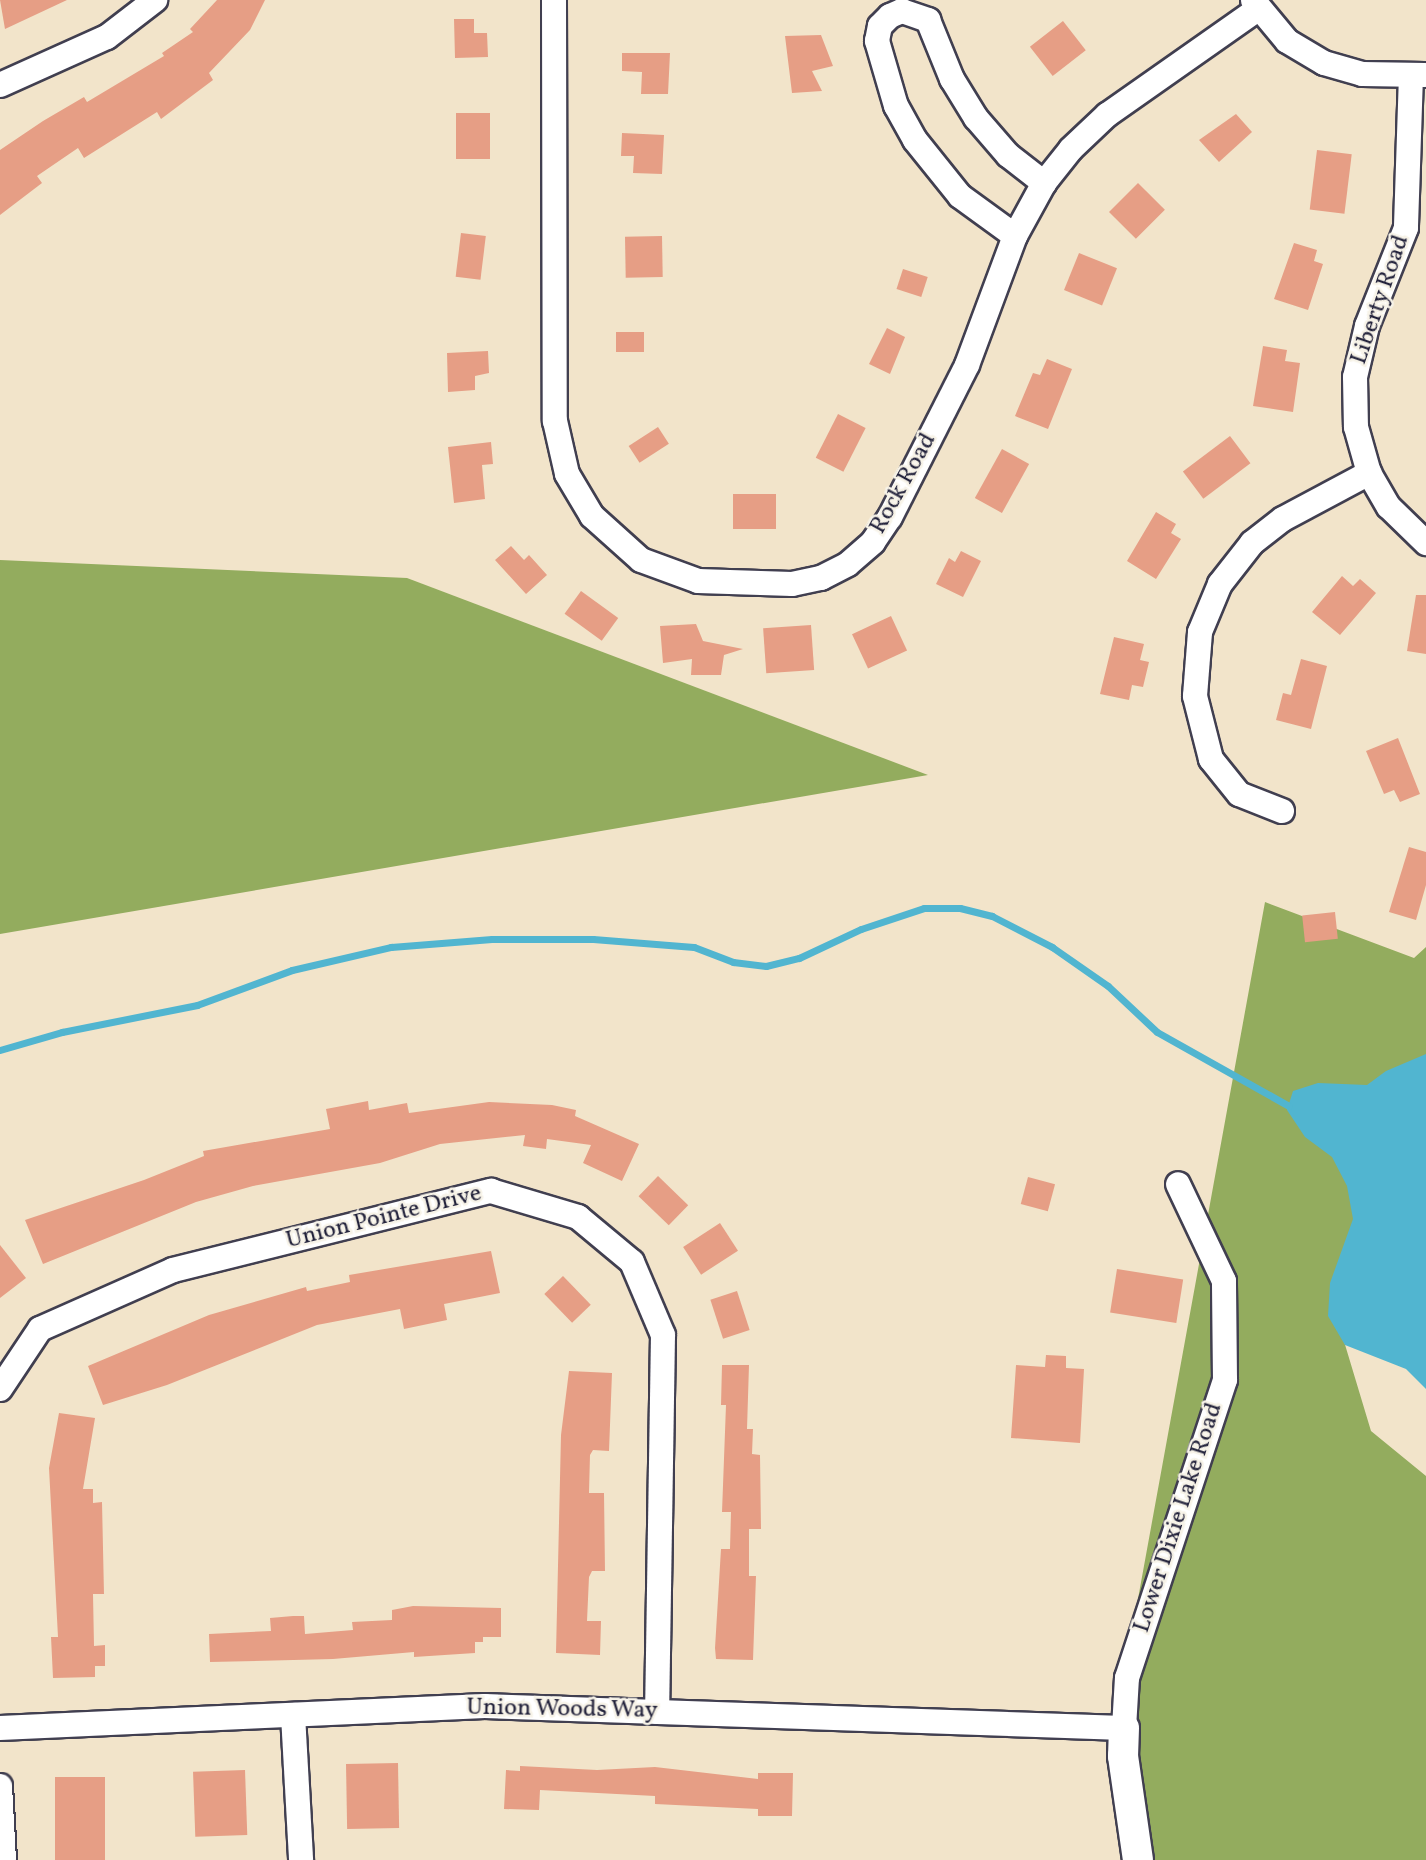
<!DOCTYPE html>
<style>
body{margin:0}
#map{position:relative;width:1426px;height:1860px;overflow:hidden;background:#f2e4ca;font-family:Vollkorn,serif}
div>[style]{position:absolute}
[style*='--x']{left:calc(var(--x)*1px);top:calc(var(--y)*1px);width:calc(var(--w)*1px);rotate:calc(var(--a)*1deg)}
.forest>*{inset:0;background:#93ac5e}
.water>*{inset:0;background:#51b5d0}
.stream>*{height:7px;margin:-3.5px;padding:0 3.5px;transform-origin:3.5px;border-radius:3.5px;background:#51b5d0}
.building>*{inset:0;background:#e69e85;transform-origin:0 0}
.roads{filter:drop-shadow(2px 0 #413f50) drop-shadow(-2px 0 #413f50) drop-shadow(0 2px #413f50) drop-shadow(0 -2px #413f50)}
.minor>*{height:24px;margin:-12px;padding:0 12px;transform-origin:12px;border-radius:12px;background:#fff}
.tertiary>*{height:30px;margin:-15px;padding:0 15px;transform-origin:15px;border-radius:15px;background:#fff}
span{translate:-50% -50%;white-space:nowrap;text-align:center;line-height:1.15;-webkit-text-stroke:5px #f7f3e8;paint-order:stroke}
.street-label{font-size:24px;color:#22223b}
</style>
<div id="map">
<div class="forest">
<i style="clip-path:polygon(0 560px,407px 578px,928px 775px,0 934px)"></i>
<i style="clip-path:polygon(1265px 902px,1414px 958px,1426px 947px,1426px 1125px,1340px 1328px,1371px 1431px,1426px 1476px,1426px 1860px,1134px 1860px,1119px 1703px)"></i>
</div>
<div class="water">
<i style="clip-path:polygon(1426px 1054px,1426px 1389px,1406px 1369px,1345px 1345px,1328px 1316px,1330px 1283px,1353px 1219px,1347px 1186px,1332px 1157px,1305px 1137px,1287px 1110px,1293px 1091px,1318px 1083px,1367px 1085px,1386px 1071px)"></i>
</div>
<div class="stream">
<i style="--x:0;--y:1050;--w:65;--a:-16.2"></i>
<i style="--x:62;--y:1032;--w:138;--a:-11.3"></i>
<i style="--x:197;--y:1005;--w:101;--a:-20.2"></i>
<i style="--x:292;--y:970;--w:102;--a:-13.1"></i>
<i style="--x:391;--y:947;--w:101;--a:-4.5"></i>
<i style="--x:492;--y:939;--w:101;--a:0"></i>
<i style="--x:593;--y:939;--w:101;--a:4.5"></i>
<i style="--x:694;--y:947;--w:42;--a:21"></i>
<i style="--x:733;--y:962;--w:33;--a:7"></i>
<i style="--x:766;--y:966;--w:34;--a:-14"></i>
<i style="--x:799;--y:958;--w:68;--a:-25.1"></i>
<i style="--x:861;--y:929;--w:66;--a:-18.4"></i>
<i style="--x:924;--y:908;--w:36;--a:0"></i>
<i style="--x:960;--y:908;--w:33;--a:14"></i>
<i style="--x:992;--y:916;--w:68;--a:27.3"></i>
<i style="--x:1052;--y:947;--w:68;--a:34.9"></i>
<i style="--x:1108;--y:986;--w:67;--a:43.2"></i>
<i style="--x:1157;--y:1032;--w:151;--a:29.3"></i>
</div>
<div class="building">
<i style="clip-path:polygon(0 0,67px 0,5px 29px)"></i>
<i style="clip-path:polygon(217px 0,265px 0,250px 30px,209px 73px,213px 80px,161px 119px,157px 112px,84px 158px,78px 148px,37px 176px,42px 183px,0 215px,0 150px,43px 121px,84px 97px,87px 102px,164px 56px,162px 53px,193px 32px,190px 29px)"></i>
<i style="clip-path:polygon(454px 19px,474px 19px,474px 33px,487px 33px,488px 57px,455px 58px)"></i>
<i style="left:1063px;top:21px;width:37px;height:42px;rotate:52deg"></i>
<i style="clip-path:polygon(821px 35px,833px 66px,812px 71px,822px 91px,792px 93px,785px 36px)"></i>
<i style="clip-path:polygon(622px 53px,670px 53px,668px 94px,641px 94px,642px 72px,622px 71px)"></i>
<i style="left:456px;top:113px;width:34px;height:46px"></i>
<i style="clip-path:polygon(1236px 114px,1252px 132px,1219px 162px,1199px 140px)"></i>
<i style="clip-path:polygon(622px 133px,664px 135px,662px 174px,633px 173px,634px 156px,621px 156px)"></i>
<i style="left:1317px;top:150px;width:35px;height:60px;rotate:7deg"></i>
<i style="left:1138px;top:183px;width:38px;height:41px;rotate:45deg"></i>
<i style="left:461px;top:233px;width:25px;height:44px;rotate:7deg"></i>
<i style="left:662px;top:236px;width:41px;height:37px;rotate:89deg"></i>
<i style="clip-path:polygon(1294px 243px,1317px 250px,1314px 261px,1323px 264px,1308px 310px,1274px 299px)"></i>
<i style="left:1079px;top:253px;width:41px;height:40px;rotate:22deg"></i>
<i style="left:903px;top:269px;width:26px;height:21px;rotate:18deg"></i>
<i style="clip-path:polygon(887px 328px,905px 337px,890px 374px,869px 364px)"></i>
<i style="left:644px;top:332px;width:20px;height:28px;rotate:90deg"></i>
<i style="clip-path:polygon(1263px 346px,1287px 350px,1285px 361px,1300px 363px,1293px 412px,1253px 406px)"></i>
<i style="clip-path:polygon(488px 351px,489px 373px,475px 376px,475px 390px,448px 392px,447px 353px)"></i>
<i style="clip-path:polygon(1047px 359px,1072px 369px,1048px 429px,1015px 416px,1033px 373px,1040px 375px)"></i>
<i style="left:838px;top:414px;width:31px;height:49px;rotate:27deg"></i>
<i style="left:658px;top:427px;width:20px;height:35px;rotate:57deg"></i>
<i style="left:1230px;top:436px;width:34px;height:59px;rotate:53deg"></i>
<i style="clip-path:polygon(491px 442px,493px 464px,482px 465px,485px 499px,454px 503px,448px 447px)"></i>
<i style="left:1002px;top:449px;width:31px;height:56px;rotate:29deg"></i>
<i style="left:733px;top:494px;width:43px;height:35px"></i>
<i style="clip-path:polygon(1156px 512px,1176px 524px,1171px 533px,1181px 539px,1156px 579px,1127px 561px)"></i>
<i style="clip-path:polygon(511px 546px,524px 560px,529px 555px,547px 575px,526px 594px,495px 560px)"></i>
<i style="clip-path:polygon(961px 551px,981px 561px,963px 597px,936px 584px,949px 558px,955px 562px)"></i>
<i style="clip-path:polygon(1342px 576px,1353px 586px,1360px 579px,1376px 593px,1340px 635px,1312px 612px)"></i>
<i style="left:581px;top:591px;width:46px;height:28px;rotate:36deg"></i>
<i style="clip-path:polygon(1416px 595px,1426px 595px,1426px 654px,1407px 651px)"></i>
<i style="left:891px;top:616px;width:38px;height:43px;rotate:65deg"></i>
<i style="clip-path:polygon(696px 624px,703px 641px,743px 649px,724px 655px,721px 675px,691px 675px,692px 659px,663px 663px,660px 626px)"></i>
<i style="left:811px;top:625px;width:45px;height:48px;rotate:86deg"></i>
<i style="clip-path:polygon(1114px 637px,1144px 644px,1140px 660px,1149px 662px,1143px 687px,1132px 685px,1129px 700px,1100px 694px)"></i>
<i style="clip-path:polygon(1301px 659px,1327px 666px,1311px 729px,1276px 720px,1283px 693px,1291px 695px)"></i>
<i style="clip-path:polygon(1398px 738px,1420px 794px,1400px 802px,1394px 790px,1384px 794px,1366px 751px)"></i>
<i style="clip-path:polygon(1409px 847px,1426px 852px,1426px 885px,1416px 920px,1389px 912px)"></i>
<i style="left:1335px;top:912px;width:27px;height:33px;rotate:84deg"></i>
<i style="clip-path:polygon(368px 1101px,369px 1110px,407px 1103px,409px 1113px,489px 1102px,552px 1105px,576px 1110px,575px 1116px,639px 1144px,622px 1181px,583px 1163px,591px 1145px,547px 1139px,546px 1149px,523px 1146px,525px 1135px,440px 1144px,380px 1163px,253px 1186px,196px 1202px,43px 1264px,25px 1220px,144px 1180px,204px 1156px,203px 1151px,330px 1129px,326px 1109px)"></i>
<i style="left:658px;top:1176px;width:42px;height:28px;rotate:44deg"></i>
<i style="left:1028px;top:1177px;width:28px;height:28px;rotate:15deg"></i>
<i style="left:720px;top:1223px;width:33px;height:44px;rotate:57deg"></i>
<i style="clip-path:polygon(0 1245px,26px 1278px,0 1298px)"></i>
<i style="clip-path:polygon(491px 1251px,500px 1293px,444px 1304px,447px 1320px,404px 1329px,400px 1309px,317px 1325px,167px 1385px,103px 1405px,88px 1366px,209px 1315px,306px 1287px,307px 1291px,350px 1282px,349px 1275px)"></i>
<i style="left:1117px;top:1269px;width:67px;height:44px;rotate:9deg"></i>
<i style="left:563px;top:1276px;width:40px;height:26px;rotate:46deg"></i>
<i style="left:737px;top:1291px;width:41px;height:28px;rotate:72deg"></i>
<i style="clip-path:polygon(1046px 1355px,1066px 1356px,1066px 1368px,1084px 1369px,1080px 1443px,1011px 1438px,1016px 1365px,1045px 1367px)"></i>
<i style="clip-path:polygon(722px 1365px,749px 1365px,747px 1429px,753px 1429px,752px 1454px,760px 1455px,761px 1529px,749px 1529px,749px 1576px,756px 1576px,753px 1660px,716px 1659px,715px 1648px,721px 1549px,730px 1549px,731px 1512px,722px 1512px,726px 1405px,721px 1405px)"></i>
<i style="clip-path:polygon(569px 1371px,612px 1373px,609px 1451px,593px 1450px,590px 1455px,589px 1493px,604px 1493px,605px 1571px,592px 1571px,589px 1577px,587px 1621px,601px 1621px,600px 1655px,556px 1653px,561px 1435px)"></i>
<i style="clip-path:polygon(59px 1413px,95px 1418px,83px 1489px,93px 1489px,93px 1503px,102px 1502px,104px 1594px,93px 1594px,94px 1646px,105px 1645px,105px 1666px,95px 1666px,95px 1677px,53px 1678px,51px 1637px,58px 1637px,49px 1468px)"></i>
<i style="clip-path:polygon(413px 1606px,501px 1608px,501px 1637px,483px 1637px,483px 1642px,475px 1642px,475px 1653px,414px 1657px,414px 1652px,333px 1659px,210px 1662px,209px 1634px,271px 1631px,270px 1618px,293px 1616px,304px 1616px,305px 1634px,353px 1630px,352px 1622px,392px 1620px,392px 1610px)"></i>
<i style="left:398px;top:1763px;width:65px;height:52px;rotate:89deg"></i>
<i style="clip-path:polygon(520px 1766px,597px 1770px,655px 1767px,758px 1779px,758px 1773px,793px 1773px,792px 1816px,758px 1816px,758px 1809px,655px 1804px,655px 1796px,540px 1790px,539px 1810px,504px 1809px,506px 1770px,520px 1771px)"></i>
<i style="left:245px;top:1770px;width:65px;height:52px;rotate:88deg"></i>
<i style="left:55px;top:1777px;width:50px;height:83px"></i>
</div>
<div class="roads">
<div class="minor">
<i style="--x:554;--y:0;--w:421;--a:89.9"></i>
<i style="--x:555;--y:421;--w:54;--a:77.2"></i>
<i style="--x:567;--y:474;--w:49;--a:59.2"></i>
<i style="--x:592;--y:516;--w:66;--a:41.9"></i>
<i style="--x:641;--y:560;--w:61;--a:20.2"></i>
<i style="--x:698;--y:581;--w:94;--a:1.8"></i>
<i style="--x:792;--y:584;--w:30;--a:-12"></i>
<i style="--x:821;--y:578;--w:30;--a:-27"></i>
<i style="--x:848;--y:564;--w:33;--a:-41"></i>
<i style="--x:873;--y:542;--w:30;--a:-56"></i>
<i style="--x:890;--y:517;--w:170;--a:-63.1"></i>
<i style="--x:967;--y:365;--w:138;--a:-69.6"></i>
<i style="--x:1015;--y:236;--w:60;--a:-61.3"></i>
<i style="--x:1044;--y:183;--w:43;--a:-51.5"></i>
<i style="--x:1071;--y:149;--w:50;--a:-43.4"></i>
<i style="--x:1107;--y:115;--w:184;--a:-35.1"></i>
<i style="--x:1253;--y:0;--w:53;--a:50.3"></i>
<i style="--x:1287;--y:41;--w:43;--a:30.7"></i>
<i style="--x:1324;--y:63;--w:40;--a:16"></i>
<i style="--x:1362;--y:74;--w:63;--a:0.9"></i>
<i style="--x:1411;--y:75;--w:153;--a:91.9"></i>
<i style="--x:1406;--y:228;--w:105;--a:111.7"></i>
<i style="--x:1367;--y:326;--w:52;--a:103.2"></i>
<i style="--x:1355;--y:377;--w:50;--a:88.9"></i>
<i style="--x:1356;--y:427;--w:48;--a:74.2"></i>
<i style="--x:1369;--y:473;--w:39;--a:60"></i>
<i style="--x:1389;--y:507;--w:52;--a:44.2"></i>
<i style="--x:0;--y:85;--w:117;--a:-24.2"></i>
<i style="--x:107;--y:37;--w:61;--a:-37.6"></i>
<i style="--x:1015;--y:236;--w:68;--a:-144"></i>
<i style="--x:960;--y:196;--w:72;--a:-128.8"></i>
<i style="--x:915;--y:140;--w:39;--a:-119"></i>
<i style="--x:896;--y:106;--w:68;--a:-106.3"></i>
<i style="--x:877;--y:41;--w:15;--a:-79"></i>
<i style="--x:880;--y:26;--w:14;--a:-45"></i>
<i style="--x:890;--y:16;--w:13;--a:-23"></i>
<i style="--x:902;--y:11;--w:28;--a:19"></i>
<i style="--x:928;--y:20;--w:64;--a:67.9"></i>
<i style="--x:952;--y:79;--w:46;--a:58.4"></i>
<i style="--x:976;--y:118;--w:49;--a:49.1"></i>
<i style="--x:1008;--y:155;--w:46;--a:37.9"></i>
<i style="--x:1282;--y:811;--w:46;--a:-158.4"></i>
<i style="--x:1239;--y:794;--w:45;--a:-128.7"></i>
<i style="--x:1211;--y:759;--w:65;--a:-104.3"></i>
<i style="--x:1195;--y:696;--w:64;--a:-85.5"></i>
<i style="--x:1200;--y:632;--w:52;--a:-67.4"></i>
<i style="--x:1220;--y:584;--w:52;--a:-52"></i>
<i style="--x:1252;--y:543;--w:39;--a:-38"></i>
<i style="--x:1283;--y:519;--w:98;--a:-28.1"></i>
<i style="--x:0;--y:1389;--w:72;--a:-56.3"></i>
<i style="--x:40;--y:1329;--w:145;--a:-23.9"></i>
<i style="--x:173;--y:1270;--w:328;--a:-14"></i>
<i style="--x:491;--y:1191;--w:91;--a:16.6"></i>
<i style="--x:578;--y:1217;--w:70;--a:39.8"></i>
<i style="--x:632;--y:1262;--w:79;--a:67"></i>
<i style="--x:663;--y:1335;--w:377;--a:90.9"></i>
<i style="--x:293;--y:1715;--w:145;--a:86.8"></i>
<i style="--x:0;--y:1728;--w:485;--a:-2.6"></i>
<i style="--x:485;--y:1706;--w:639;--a:1.97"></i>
<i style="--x:1124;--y:1728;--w:50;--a:-86.6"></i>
<i style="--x:1127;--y:1678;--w:314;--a:-71.8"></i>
<i style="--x:1225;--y:1380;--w:99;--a:-90.6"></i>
<i style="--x:1224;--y:1281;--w:107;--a:-115.4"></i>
<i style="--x:0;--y:1786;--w:74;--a:86.9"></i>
</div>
<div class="tertiary">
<i style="--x:1124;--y:1728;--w:28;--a:92"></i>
<i style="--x:1123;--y:1756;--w:105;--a:81.8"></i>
</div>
</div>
<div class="street-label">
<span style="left:1381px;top:300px;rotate:-71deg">Liberty Road</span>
<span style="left:904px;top:484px;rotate:-61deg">Rock Road</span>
<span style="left:384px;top:1218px;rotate:-14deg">Union Pointe Drive</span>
<span style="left:1179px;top:1518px;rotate:-72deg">Lower Dixie Lake Road</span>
<span style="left:562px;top:1710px;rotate:1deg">Union Woods Way</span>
</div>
</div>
